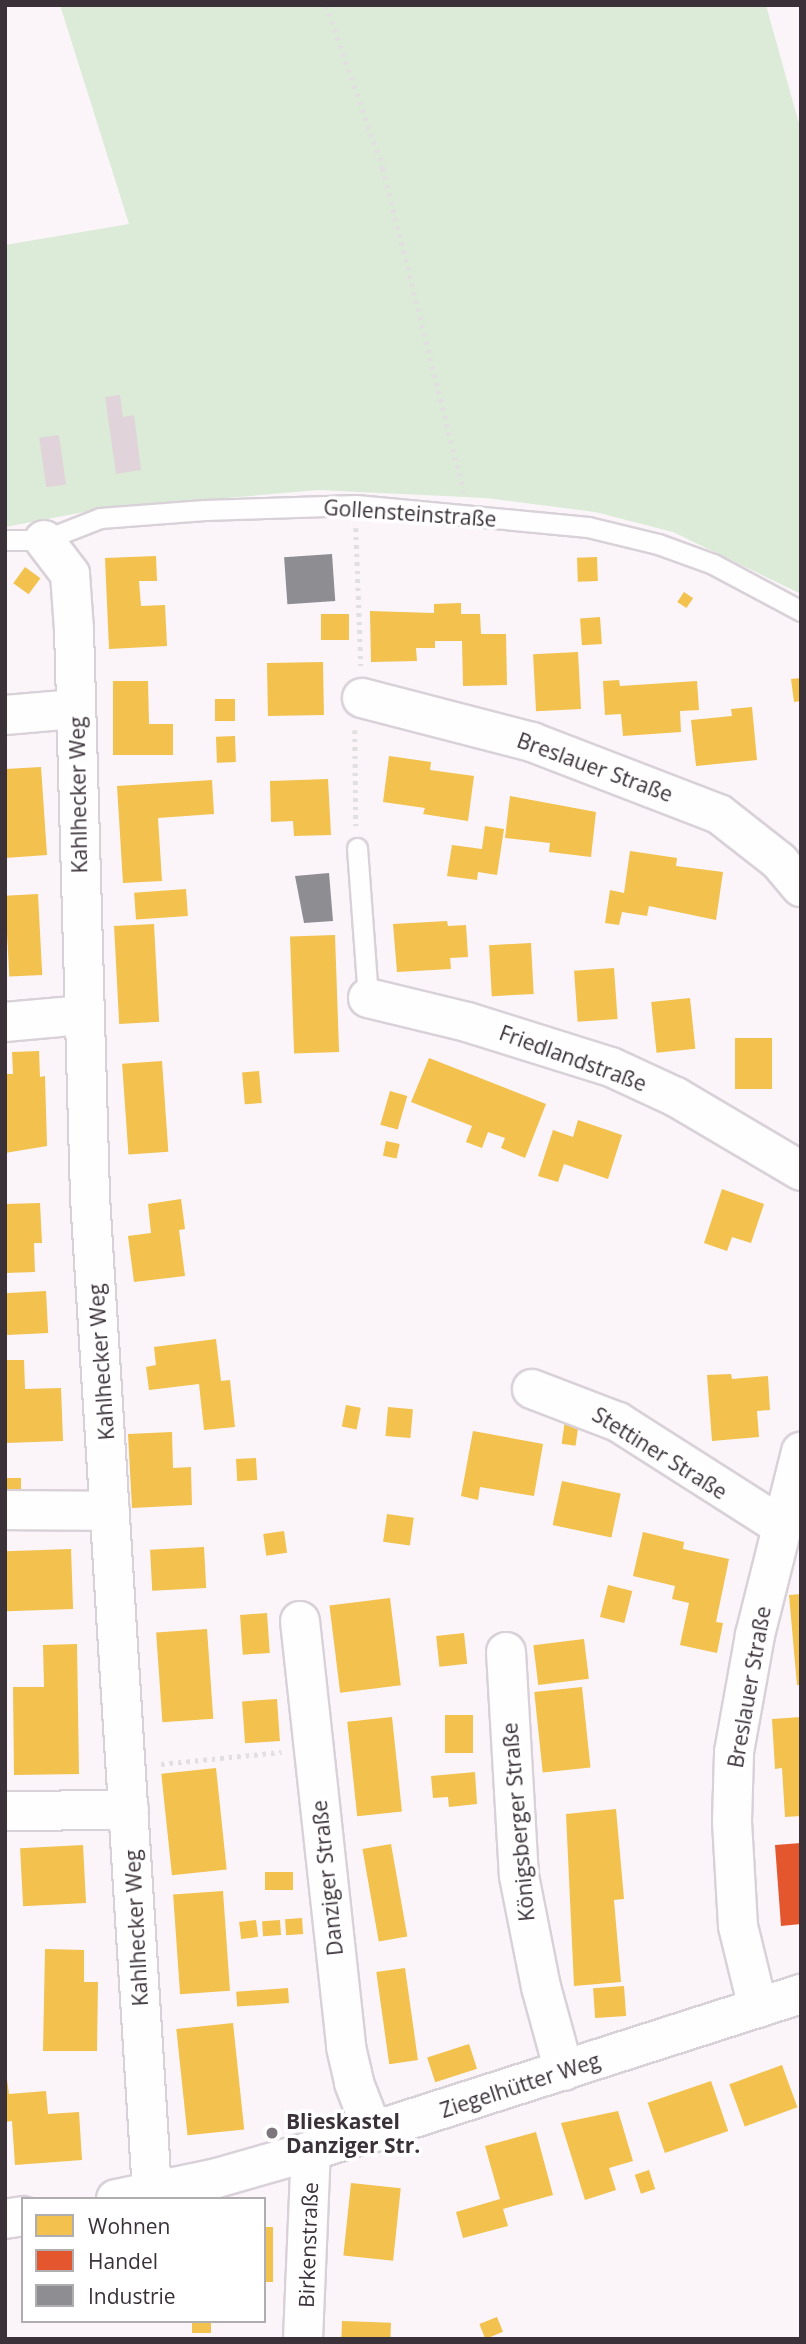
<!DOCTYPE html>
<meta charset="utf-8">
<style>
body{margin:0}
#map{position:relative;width:806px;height:2344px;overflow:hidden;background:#fbf5fa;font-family:"Open Sans",sans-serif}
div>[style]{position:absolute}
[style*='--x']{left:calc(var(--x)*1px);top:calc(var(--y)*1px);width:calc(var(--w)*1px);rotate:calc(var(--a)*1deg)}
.green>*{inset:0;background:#dbebd7}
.homes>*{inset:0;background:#f2c14e;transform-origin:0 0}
.shops>*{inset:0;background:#e4572e}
.industry>*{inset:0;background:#8d8d92;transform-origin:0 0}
.building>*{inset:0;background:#e1d3da;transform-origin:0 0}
.path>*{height:4.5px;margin-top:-2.25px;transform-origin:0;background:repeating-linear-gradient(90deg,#e2dfe0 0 3.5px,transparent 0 8.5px)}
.roads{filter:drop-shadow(2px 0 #d9d1d8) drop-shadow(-2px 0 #d9d1d8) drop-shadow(0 2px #d9d1d8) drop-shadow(0 -2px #d9d1d8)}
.service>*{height:19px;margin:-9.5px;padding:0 9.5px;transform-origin:9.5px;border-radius:9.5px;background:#fefefe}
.minor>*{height:38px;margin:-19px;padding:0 19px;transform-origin:19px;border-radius:19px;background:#fefefe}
.dots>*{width:19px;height:19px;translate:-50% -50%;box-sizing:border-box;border:4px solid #fff;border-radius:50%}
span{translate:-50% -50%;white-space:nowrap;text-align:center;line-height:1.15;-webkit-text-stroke:7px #fff;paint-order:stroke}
.street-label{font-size:21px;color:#3a3139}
.poi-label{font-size:21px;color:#3a3139;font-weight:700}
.left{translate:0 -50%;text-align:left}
.frame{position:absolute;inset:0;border:7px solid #3a3139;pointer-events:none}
.legend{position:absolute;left:21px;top:2197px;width:245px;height:126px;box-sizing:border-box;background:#fff;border:2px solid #b0adb0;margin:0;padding:9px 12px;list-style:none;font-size:21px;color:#3a3139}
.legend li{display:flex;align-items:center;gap:14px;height:35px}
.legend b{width:35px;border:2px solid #b0adb0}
</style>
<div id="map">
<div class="green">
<i style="clip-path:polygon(60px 5px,766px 5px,801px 131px,801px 594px,673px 532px,595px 512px,486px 498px,318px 490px,100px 509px,5px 527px,5px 245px,129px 224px)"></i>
</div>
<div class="homes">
<i style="clip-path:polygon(156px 556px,157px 581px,139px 581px,141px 606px,165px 605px,167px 646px,109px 649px,105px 558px)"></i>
<i style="left:597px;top:557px;width:24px;height:20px;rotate:88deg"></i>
<i style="left:25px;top:567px;width:19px;height:20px;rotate:36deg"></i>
<i style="left:684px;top:592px;width:11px;height:12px;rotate:34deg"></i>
<i style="clip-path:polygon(461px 603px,461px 614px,480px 614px,481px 634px,506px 634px,507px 685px,463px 686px,462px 641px,435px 641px,435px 648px,416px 648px,417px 661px,371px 662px,370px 611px,434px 613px,434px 604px)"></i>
<i style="left:321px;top:614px;width:28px;height:26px"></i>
<i style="left:600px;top:617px;width:27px;height:20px;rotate:86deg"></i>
<i style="left:578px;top:652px;width:57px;height:45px;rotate:87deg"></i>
<i style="left:323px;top:662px;width:53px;height:56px;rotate:89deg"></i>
<i style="clip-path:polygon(801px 678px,801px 701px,794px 702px,791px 679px)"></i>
<i style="clip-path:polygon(619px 680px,620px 686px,697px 681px,699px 710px,680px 711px,681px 732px,623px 736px,621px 714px,605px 715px,603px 681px)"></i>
<i style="clip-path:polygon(113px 681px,148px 681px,149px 724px,173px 724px,173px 755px,113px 755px)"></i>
<i style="left:215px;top:699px;width:20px;height:22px"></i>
<i style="clip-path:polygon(752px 707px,757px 760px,696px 766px,691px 720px,732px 716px,731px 709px)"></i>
<i style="left:235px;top:736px;width:26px;height:19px;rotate:88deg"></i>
<i style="clip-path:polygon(389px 756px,431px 762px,430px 770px,474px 776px,468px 821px,423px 814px,425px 808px,383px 802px)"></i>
<i style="clip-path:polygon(41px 767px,47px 855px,5px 858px,5px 769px)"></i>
<i style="clip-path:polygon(328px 779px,331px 835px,294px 836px,293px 821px,271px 822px,270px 781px)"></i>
<i style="clip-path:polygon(212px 780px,214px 814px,158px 818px,162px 881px,123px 883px,117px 786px)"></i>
<i style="clip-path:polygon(510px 796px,596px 812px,591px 857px,549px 852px,550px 843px,505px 838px)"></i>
<i style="clip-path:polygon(485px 826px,504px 829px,497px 875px,478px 872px,477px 880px,447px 876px,452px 845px,482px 849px)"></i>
<i style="clip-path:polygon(630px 851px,677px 858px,676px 866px,723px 872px,716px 920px,649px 906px,647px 916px,622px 912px,619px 925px,605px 923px,610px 890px,624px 893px)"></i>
<i style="left:186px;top:889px;width:27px;height:52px;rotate:86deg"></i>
<i style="left:38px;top:894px;width:81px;height:33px;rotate:87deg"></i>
<i style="clip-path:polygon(447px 921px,448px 926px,466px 925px,468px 957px,450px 958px,451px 969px,397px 972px,393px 924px)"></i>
<i style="left:154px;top:924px;width:98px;height:40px;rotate:87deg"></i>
<i style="left:335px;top:935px;width:117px;height:45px;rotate:88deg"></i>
<i style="left:531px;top:943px;width:51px;height:42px;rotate:87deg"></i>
<i style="left:614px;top:968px;width:51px;height:40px;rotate:86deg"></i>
<i style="left:690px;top:998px;width:51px;height:39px;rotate:84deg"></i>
<i style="left:735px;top:1038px;width:37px;height:51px"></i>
<i style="clip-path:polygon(39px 1051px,40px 1077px,45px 1076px,47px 1146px,5px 1153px,5px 1074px,13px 1074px,12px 1052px)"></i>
<i style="clip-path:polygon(429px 1058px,546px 1104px,525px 1158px,501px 1148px,505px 1138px,488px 1132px,482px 1148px,466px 1142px,472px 1126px,411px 1102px)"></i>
<i style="left:162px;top:1061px;width:91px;height:40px;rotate:86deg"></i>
<i style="left:259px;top:1071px;width:32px;height:17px;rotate:85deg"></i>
<i style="left:390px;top:1091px;width:18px;height:35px;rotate:16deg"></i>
<i style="clip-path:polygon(578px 1120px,622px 1135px,608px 1179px,564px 1164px,558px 1182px,538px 1176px,553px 1130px,573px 1137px)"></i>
<i style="left:386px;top:1141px;width:14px;height:15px;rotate:12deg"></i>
<i style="clip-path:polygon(722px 1189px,764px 1204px,751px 1243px,732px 1237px,727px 1251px,704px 1243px)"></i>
<i style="clip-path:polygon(181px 1199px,185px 1229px,179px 1230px,185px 1276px,134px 1282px,128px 1236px,151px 1233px,148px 1204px)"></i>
<i style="clip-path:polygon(40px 1203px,42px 1243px,34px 1243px,35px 1272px,5px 1273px,5px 1204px)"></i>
<i style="left:46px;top:1291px;width:42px;height:41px;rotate:87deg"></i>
<i style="clip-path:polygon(216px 1339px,221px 1381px,230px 1380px,235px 1427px,204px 1430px,199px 1384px,149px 1390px,146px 1367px,156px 1365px,154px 1347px)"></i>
<i style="clip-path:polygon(5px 1360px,24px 1360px,25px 1389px,61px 1388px,63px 1441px,5px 1443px)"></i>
<i style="clip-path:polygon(731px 1374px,732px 1379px,768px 1376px,770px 1410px,757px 1411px,759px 1437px,712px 1441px,707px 1375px)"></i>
<i style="left:346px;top:1405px;width:15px;height:22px;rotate:11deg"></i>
<i style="left:388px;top:1407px;width:25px;height:29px;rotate:5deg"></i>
<i style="left:565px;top:1420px;width:14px;height:24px;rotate:8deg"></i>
<i style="clip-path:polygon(473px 1431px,543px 1444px,534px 1496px,480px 1487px,478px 1500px,461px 1496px)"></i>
<i style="clip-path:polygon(172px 1432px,173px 1468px,191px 1467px,192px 1505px,132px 1508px,128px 1434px)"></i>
<i style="left:256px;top:1458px;width:22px;height:20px;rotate:87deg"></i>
<i style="left:5px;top:1478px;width:16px;height:15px"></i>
<i style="left:562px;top:1481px;width:60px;height:45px;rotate:12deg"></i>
<i style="left:387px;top:1514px;width:27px;height:28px;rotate:8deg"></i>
<i style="left:284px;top:1531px;width:22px;height:21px;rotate:82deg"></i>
<i style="clip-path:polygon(643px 1532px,684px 1542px,683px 1549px,729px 1559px,716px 1622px,723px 1623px,717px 1653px,680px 1645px,689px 1603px,672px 1599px,675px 1586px,633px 1576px)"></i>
<i style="left:204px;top:1547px;width:41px;height:54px;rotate:87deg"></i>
<i style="left:71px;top:1549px;width:60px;height:66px;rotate:88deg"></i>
<i style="left:608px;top:1585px;width:25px;height:33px;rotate:14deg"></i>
<i style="clip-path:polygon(801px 1594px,801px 1685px,797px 1685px,789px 1595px)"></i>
<i style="left:390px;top:1598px;width:88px;height:61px;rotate:83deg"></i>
<i style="left:267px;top:1613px;width:40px;height:27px;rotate:86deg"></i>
<i style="left:207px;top:1629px;width:90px;height:51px;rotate:86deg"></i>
<i style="left:464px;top:1633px;width:31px;height:28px;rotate:84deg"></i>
<i style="left:584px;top:1639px;width:40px;height:51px;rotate:83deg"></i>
<i style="clip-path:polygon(77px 1644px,79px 1774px,14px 1775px,13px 1687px,44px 1687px,43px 1645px)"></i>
<i style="left:582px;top:1687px;width:81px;height:48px;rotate:84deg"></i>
<i style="left:277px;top:1699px;width:42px;height:35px;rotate:86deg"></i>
<i style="left:473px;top:1715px;width:38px;height:28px;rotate:90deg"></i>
<i style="left:392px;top:1717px;width:95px;height:45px;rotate:84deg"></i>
<i style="clip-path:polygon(801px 1717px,801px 1816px,785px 1817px,782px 1768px,775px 1769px,772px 1719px)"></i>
<i style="left:216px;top:1768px;width:102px;height:55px;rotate:84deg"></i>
<i style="clip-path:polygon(475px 1772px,477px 1804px,449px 1807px,448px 1797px,433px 1798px,431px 1776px)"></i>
<i style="clip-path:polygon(616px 1809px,624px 1899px,614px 1900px,621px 1982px,574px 1986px,566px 1814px)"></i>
<i style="left:391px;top:1844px;width:94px;height:29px;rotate:80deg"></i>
<i style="left:83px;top:1845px;width:58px;height:63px;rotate:87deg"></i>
<i style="left:293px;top:1872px;width:18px;height:28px;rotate:90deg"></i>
<i style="left:223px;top:1891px;width:100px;height:50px;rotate:86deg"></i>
<i style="left:302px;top:1918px;width:16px;height:17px;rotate:86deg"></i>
<i style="left:256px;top:1920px;width:17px;height:17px;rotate:83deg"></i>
<i style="left:280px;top:1920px;width:15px;height:18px;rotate:86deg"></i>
<i style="clip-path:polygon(45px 1949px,84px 1950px,84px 1982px,98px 1982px,97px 2051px,43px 2051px)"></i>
<i style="left:405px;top:1968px;width:93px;height:29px;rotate:82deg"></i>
<i style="left:624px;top:1986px;width:30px;height:31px;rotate:86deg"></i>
<i style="left:288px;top:1988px;width:15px;height:52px;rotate:86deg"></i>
<i style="left:233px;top:2023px;width:107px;height:57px;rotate:84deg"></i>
<i style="left:469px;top:2044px;width:26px;height:44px;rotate:72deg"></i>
<i style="clip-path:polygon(5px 2064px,9px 2094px,46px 2091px,48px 2114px,79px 2112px,82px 2160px,15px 2165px,12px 2121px,5px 2122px)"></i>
<i style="left:782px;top:2065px;width:45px;height:56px;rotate:70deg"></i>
<i style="left:711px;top:2081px;width:53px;height:67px;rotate:71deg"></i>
<i style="clip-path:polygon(618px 2111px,633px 2161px,609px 2168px,616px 2190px,585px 2200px,561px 2123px)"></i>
<i style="clip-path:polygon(536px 2132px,553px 2195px,503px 2209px,508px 2226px,463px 2238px,456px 2212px,500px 2199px,485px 2146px)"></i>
<i style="left:649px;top:2170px;width:20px;height:15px;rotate:72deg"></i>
<i style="left:351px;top:2183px;width:50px;height:73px;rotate:6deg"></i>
<i style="left:264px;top:2227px;width:9px;height:55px"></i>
<i style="left:497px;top:2317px;width:16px;height:19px;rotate:68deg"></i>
<i style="left:192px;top:2321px;width:19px;height:12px"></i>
<i style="left:342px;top:2321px;width:49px;height:18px;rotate:2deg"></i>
</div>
<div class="shops">
<i style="clip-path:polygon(801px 1843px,801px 1924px,781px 1926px,775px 1845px)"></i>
</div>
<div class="industry">
<i style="left:332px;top:554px;width:47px;height:48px;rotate:86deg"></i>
<i style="clip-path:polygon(329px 873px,333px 921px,304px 923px,295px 876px)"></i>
</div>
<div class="building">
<i style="clip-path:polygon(120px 395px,123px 417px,134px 415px,141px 470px,116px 474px,105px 397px)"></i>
<i style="left:59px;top:435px;width:50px;height:20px;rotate:82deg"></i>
</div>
<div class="path">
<i style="--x:326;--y:5;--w:173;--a:70.7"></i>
<i style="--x:383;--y:168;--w:334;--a:76"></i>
<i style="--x:356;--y:528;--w:138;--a:87.9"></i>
<i style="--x:355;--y:730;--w:96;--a:89.4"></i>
<i style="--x:161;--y:1764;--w:121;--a:-5.7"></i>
</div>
<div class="roads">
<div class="service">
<i style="--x:5;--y:540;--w:39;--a:0"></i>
<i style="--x:44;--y:540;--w:60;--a:-21.4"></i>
<i style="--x:100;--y:518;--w:105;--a:-4.4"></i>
<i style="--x:205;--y:510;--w:151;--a:-1.9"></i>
<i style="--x:356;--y:505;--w:233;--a:5.4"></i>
<i style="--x:588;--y:527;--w:72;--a:13.7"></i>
<i style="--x:658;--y:544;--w:59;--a:20"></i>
<i style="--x:713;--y:564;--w:100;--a:28.1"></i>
<i style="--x:357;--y:848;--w:150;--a:85.8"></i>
</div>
<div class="minor">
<i style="--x:44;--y:540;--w:43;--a:52.6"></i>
<i style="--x:70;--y:574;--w:56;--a:85.9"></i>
<i style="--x:74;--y:630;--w:567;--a:88.38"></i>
<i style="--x:90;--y:1197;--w:997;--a:86.43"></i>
<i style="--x:362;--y:698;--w:176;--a:14.5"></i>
<i style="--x:532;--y:742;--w:200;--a:21.1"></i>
<i style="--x:719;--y:814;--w:76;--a:38.1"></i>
<i style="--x:779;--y:861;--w:34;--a:50"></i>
<i style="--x:5;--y:715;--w:70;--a:-4.9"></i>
<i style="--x:368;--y:998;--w:102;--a:13.6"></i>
<i style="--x:467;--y:1022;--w:151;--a:17.4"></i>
<i style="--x:611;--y:1067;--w:72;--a:24.8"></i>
<i style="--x:676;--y:1097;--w:145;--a:30.6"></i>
<i style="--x:5;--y:1022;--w:78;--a:-5.1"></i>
<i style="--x:532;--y:1389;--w:92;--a:21"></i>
<i style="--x:618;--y:1422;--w:196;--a:32.5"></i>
<i style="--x:5;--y:1510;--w:105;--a:0.5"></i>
<i style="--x:300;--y:1621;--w:428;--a:83.8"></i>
<i style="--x:346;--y:2047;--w:37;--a:77"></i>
<i style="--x:354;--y:2083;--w:53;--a:68.8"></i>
<i style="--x:506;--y:1652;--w:224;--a:86.7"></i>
<i style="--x:519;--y:1876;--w:113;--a:78.8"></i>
<i style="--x:541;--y:1987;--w:87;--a:74.7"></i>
<i style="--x:5;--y:1811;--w:124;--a:-0.5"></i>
<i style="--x:758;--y:2008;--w:84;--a:-103.7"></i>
<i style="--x:738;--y:1926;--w:105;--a:-93.3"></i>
<i style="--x:732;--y:1821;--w:69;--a:-88.3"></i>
<i style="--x:734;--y:1752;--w:119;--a:-79.8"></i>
<i style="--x:755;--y:1635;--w:189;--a:-75.9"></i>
<i style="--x:116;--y:2199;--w:103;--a:-11.7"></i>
<i style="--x:217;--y:2178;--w:98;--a:-16"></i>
<i style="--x:311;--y:2151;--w:515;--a:-17.77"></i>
<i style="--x:5;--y:2219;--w:18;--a:-9"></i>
<i style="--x:303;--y:2339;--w:188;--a:-87.6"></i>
</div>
</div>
<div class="dots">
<i style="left:272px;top:2133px;background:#7e767d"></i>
</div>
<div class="street-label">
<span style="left:410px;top:513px;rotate:4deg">Gollensteinstraße</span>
<span style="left:595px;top:767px;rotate:20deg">Breslauer Straße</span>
<span style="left:78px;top:795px;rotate:-91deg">Kahlhecker Weg</span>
<span style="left:573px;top:1058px;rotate:20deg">Friedlandstraße</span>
<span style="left:101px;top:1362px;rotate:-94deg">Kahlhecker Weg</span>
<span style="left:660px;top:1453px;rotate:32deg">Stettiner Straße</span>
<span style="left:749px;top:1687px;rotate:-80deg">Breslauer Straße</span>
<span style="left:518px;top:1822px;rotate:-95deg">Königsberger Straße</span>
<span style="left:327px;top:1878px;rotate:-96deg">Danziger Straße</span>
<span style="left:136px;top:1928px;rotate:-93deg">Kahlhecker Weg</span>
<span style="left:520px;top:2085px;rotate:-18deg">Ziegelhütter Weg</span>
<span style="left:308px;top:2245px;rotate:-88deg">Birkenstraße</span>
</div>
<div class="poi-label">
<span class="left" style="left:286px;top:2133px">Blieskastel<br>Danziger Str.</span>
</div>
<div class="frame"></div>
<ul class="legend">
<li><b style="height:19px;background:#f2c14e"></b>Wohnen</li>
<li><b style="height:19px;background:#e4572e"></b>Handel</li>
<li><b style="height:19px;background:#8d8d92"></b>Industrie</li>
</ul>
</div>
